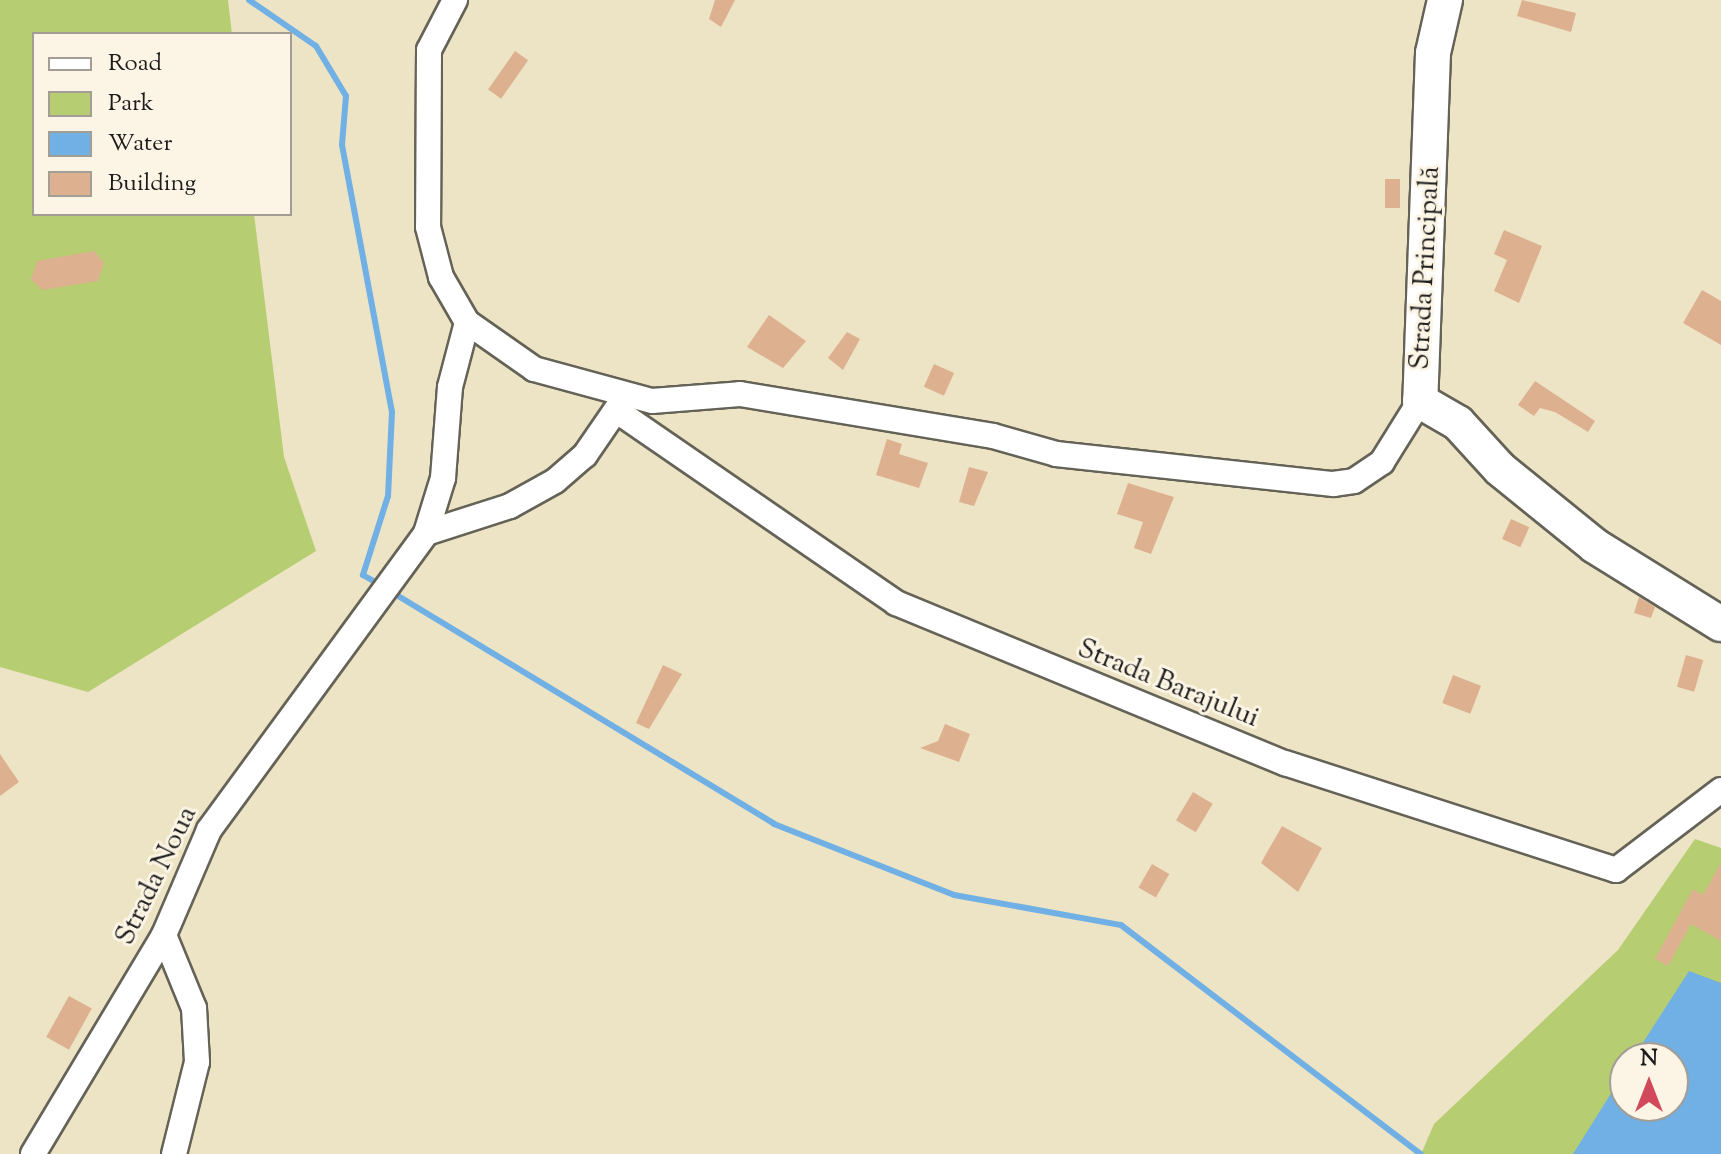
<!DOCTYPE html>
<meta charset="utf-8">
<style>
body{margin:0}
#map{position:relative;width:1721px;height:1154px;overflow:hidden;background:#ece4c4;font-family:"Sorts Mill Goudy",serif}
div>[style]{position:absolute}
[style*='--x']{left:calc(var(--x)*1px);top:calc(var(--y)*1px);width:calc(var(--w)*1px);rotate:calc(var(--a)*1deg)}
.green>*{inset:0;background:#b7cd71}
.water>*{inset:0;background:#71b0e4}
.stream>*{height:6px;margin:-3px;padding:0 3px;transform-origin:3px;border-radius:3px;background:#71b0e4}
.building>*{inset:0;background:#ddb190;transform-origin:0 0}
.roads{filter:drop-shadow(2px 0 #656257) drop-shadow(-2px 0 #656257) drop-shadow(0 2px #656257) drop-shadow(0 -2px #656257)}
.street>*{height:24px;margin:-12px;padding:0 12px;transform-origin:12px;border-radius:12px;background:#fff}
.secondary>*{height:34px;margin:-17px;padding:0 17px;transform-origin:17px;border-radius:17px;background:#fff}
span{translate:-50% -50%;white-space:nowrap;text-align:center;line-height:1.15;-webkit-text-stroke:6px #fcf5e5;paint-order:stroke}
.street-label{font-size:28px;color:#1c1c1c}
.legend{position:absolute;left:32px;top:32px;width:260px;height:184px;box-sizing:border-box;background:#fcf5e5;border:2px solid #a29e95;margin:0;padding:10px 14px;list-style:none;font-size:24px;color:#1c1c1c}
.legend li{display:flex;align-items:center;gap:16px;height:40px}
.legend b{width:40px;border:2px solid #a29e95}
.north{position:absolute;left:1609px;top:1042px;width:80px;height:80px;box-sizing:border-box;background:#fcf5e5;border:2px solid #a29e95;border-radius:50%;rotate:0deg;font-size:22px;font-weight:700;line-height:32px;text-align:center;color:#1c1c1c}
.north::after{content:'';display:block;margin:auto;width:28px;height:36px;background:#d1495b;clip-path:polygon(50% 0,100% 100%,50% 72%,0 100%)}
</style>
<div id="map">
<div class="green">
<i style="clip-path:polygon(0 0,228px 0,232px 34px,34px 34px,34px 214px,254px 214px,284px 457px,316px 551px,88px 692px,0 667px)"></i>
<i style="clip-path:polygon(evenodd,1695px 839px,1721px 848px,1721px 1154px,1421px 1154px,1434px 1124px,1618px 950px,1695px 839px,1625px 1058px,1673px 1058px,1673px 1106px,1625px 1106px,1625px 1058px)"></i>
</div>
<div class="water">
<i style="clip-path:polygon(1689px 971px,1721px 983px,1721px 1154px,1573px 1154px,1625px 1071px,1625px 1106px,1673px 1106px,1673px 1058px,1633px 1058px)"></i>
</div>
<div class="stream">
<i style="--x:249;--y:0;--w:81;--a:34.5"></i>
<i style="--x:316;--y:46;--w:58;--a:59"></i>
<i style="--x:346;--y:96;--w:49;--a:94.7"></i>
<i style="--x:342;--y:145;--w:272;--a:79.4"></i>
<i style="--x:392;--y:412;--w:84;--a:92.7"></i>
<i style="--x:388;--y:496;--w:83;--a:107.6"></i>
<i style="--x:363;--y:575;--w:20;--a:30"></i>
<i style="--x:390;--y:591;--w:449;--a:31.2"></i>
<i style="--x:774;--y:824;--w:193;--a:21.5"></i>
<i style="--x:954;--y:895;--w:170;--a:10.2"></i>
<i style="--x:1121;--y:925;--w:377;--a:37.4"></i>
</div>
<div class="building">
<i style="clip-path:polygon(715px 0,735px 0,721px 27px,709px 19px)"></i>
<i style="clip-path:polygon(1522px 0,1576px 13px,1571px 32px,1517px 16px)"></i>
<i style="left:515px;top:51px;width:16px;height:47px;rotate:35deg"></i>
<i style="left:1385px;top:179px;width:15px;height:29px"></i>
<i style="clip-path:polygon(1504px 230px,1542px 246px,1519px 303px,1494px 291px,1507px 260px,1494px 254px)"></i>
<i style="clip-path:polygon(94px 251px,104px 263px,98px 281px,42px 290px,31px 279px,37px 261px)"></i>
<i style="clip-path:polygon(1702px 290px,1721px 301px,1721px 345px,1683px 323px)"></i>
<i style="clip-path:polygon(769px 315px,806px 341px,783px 368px,747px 347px)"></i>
<i style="clip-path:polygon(847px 332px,860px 339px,843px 370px,828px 358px)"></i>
<i style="left:934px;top:364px;width:22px;height:25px;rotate:24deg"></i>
<i style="clip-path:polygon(1535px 381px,1595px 421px,1588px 432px,1555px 412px,1540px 408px,1534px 416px,1518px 405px)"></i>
<i style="clip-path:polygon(887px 439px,902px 444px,899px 454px,928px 463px,919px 488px,876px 475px)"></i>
<i style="clip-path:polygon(969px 467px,988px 472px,974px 506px,959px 502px)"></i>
<i style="clip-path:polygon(1128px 483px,1174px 497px,1151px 554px,1134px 548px,1143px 522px,1117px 514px)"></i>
<i style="left:1511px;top:519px;width:20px;height:22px;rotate:24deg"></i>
<i style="clip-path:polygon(1639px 597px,1655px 607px,1651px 618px,1634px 613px)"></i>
<i style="left:1686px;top:655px;width:18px;height:33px;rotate:16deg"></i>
<i style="clip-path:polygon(663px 665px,682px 674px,649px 729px,636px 723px)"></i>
<i style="left:1453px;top:675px;width:30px;height:30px;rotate:21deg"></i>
<i style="clip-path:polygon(945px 724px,970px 734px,959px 762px,920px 748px,938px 741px)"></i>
<i style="clip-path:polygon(0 754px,19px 782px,0 796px)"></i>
<i style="left:1193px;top:792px;width:23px;height:33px;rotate:31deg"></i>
<i style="clip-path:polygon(1282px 826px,1322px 848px,1298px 892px,1261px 863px)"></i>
<i style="clip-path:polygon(1721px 863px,1721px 941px,1691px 924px,1668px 966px,1655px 959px,1693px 889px,1703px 895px)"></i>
<i style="left:1152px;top:864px;width:20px;height:27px;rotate:30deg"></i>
<i style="left:69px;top:996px;width:26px;height:47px;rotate:29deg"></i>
</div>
<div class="roads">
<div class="street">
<i style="--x:455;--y:0;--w:56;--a:117.5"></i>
<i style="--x:429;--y:50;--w:177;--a:90.3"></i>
<i style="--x:428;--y:227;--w:52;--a:75.4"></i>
<i style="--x:441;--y:277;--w:52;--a:60"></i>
<i style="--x:467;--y:322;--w:82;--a:35"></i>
<i style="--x:534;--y:369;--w:122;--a:15.2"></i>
<i style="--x:652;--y:401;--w:88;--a:-4.5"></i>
<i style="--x:740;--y:394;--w:256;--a:9.4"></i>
<i style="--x:993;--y:436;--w:66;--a:15.9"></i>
<i style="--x:1056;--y:454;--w:279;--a:6.2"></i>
<i style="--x:1333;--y:484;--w:21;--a:-8"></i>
<i style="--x:1354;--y:481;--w:34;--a:-34"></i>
<i style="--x:1382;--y:462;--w:72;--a:-58.1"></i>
<i style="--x:617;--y:411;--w:339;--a:34.5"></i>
<i style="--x:896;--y:603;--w:421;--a:22.4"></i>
<i style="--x:1285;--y:763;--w:348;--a:17.9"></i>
<i style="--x:1616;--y:870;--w:132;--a:-37.3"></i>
<i style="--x:426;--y:533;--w:88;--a:-17.8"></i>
<i style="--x:510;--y:506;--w:51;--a:-29.1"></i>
<i style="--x:555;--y:481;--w:40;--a:-41"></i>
<i style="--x:585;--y:455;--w:69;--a:-55.6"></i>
<i style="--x:164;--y:935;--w:79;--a:67.7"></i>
<i style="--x:194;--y:1008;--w:54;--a:86.8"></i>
<i style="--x:197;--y:1062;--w:95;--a:104"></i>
<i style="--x:33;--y:1154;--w:255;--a:-59.1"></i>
<i style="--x:164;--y:935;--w:114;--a:-66.8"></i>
<i style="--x:209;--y:830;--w:368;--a:-53.8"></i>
<i style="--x:426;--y:533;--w:58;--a:-72.8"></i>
<i style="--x:443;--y:478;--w:91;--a:-85.6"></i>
<i style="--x:450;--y:387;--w:67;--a:-75.3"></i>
</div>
<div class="secondary">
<i style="--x:1445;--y:0;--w:54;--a:102.8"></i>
<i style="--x:1433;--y:53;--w:348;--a:92.1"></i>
<i style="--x:1420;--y:401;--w:44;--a:30.1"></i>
<i style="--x:1458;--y:423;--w:62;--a:47.6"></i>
<i style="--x:1500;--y:469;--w:122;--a:39"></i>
<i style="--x:1595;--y:546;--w:148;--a:31.8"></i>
</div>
</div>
<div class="street-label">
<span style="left:1426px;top:268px;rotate:-87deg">Strada Principală</span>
<span style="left:1168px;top:684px;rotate:22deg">Strada Barajului</span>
<span style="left:157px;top:876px;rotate:-64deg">Strada Noua</span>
</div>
<ul class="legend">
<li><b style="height:10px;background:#fff"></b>Road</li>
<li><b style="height:22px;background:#b7cd71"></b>Park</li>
<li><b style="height:22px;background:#71b0e4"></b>Water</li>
<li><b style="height:22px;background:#ddb190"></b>Building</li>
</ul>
<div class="north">N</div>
</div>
